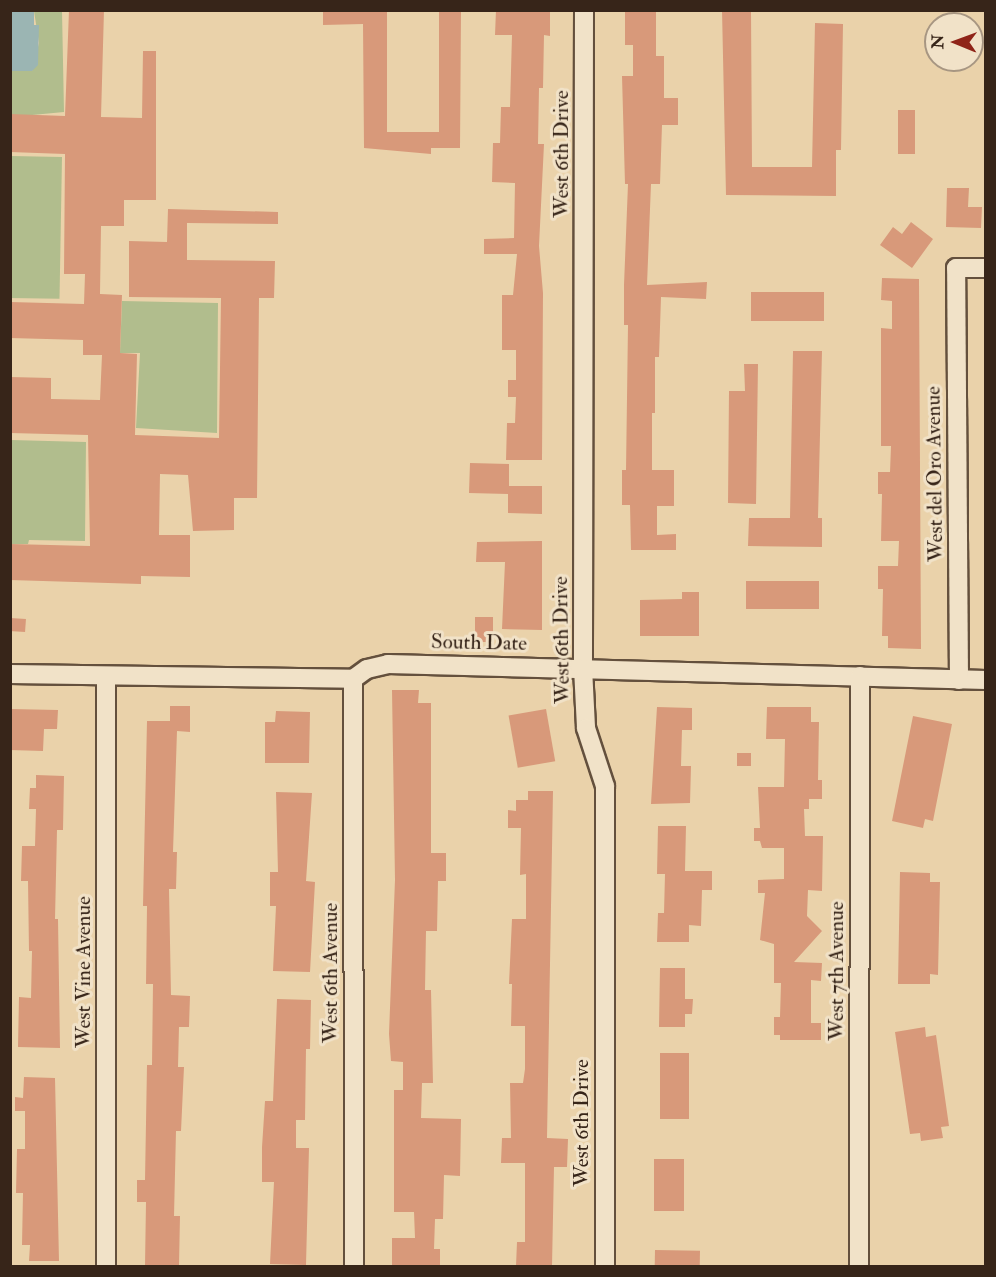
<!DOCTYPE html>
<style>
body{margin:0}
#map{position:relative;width:996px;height:1277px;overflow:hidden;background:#ead2aa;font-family:"IM FELL Double Pica",serif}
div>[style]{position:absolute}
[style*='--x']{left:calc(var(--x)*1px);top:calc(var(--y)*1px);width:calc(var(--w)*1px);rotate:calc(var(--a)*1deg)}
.green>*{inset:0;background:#b1bd8d;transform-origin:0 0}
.water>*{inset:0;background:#9bb5b3}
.building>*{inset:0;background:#d8997a;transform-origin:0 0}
.roads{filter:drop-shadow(2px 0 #64503d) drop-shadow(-2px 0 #64503d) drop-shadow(0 2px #64503d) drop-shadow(0 -2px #64503d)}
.minor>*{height:18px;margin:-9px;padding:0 9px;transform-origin:9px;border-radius:9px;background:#f1e2c8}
span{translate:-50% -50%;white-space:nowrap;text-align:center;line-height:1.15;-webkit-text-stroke:6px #f1e2c8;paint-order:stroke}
.street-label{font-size:21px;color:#372519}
.frame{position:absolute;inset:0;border:12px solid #372519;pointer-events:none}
.north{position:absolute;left:924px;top:12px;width:60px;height:60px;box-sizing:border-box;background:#f1e2c8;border:2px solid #a79682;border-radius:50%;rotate:271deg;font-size:16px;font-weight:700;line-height:24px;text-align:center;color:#372519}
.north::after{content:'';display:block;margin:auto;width:21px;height:27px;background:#8f2418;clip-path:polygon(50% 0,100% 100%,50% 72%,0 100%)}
</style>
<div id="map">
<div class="green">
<i style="clip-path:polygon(34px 11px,62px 11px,64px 112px,11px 117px,11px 71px,32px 71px,39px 43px)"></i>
<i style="left:11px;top:156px;width:51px;height:142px;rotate:1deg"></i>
<i style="clip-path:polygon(122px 301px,218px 303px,217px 433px,136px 428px,140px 353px,120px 353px)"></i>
<i style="clip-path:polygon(11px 440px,86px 442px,85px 541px,29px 540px,28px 544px,11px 544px)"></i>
</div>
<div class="water">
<i style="clip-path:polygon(11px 10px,34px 11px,34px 25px,39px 25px,38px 65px,32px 71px,11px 71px)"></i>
</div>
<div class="building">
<i style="clip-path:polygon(69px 10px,104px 10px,101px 117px,142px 118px,143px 51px,156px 51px,156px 200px,124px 200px,124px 226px,101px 226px,100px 294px,122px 295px,120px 353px,137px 354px,135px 435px,219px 438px,221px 298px,129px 297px,129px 241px,167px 242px,168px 209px,278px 212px,278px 224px,187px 223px,187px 260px,275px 261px,274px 298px,259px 298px,257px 498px,234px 498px,234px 530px,193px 531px,188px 475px,160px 474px,159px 535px,190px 535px,190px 577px,141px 576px,141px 584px,10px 580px,10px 544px,90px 546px,88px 435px,10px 433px,10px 377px,51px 378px,51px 399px,100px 400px,102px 355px,83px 355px,83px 340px,10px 338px,10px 302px,84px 304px,85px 274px,64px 274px,65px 154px,10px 152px,10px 114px,65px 116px)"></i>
<i style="clip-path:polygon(323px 10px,387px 10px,387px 132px,439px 132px,439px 10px,461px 11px,460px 148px,431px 148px,431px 154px,364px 148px,363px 24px,323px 25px)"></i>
<i style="clip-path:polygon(496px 10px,550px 11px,550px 36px,544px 35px,543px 88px,539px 88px,538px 144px,544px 144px,539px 246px,543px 293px,542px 460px,506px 460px,507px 423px,515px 423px,516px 397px,508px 397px,508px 380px,516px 380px,516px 350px,502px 350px,502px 295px,513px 295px,517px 254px,484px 254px,484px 239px,514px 238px,515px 183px,492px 182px,493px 143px,500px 143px,501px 107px,510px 107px,512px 35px,495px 35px)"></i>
<i style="clip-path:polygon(625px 10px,656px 10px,656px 56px,664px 56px,664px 98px,678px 98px,678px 125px,662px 125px,660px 184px,651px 184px,647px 285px,707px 282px,706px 299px,661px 297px,659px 357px,655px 357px,655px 413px,652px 413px,652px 470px,674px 470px,674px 506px,657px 506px,657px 535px,676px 534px,676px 550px,631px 550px,630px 505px,622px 505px,622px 470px,626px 470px,628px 325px,624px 325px,624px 285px,628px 184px,625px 184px,622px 76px,633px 76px,633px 45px,625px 45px)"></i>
<i style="clip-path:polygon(722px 10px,751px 10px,752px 167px,812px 167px,815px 23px,843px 24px,841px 150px,836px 150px,836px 196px,726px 195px)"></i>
<i style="left:898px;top:110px;width:17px;height:44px"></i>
<i style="clip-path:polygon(947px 188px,969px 188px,968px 207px,982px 207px,981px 228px,946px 227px)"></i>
<i style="clip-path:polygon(911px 222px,933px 239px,912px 268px,880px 245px,893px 227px,902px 234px)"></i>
<i style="clip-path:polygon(882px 278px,919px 279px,921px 649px,888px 648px,888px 636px,882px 636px,883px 589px,878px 589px,878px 566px,898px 566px,899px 541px,881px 541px,882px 494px,878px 494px,878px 472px,890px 472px,891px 446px,881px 446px,881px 328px,892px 329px,892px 301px,881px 300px)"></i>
<i style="left:751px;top:292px;width:73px;height:29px"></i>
<i style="clip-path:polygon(793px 351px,822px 351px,818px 518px,822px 518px,822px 547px,748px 546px,749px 518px,790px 518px)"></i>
<i style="clip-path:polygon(744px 364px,758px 364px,756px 504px,728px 503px,729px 391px,745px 391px)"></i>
<i style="clip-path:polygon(470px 463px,509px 464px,509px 486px,542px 486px,542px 514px,508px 513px,508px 494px,469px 493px)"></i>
<i style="clip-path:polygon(542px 541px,542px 630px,502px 629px,505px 562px,476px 562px,477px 542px)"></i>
<i style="left:746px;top:581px;width:73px;height:28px"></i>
<i style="clip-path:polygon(682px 592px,699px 592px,699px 636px,640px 636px,640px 600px,682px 599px)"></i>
<i style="left:493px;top:617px;width:25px;height:18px;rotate:90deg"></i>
<i style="left:10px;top:618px;width:16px;height:13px;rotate:4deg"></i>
<i style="clip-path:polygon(392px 690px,419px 690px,418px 703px,431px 703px,431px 853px,446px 853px,446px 881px,438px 881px,437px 931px,426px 931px,425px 990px,431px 990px,433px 1083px,422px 1083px,421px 1118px,461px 1119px,460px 1176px,444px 1175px,443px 1219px,435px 1219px,434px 1249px,440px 1249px,440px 1266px,392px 1266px,392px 1238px,415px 1238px,414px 1212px,394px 1212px,394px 1090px,403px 1090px,403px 1062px,391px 1061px,389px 1034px,395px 880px)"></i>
<i style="clip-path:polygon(170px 706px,190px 706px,190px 732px,177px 731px,173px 852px,177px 852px,176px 889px,169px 889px,171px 995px,190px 996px,189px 1027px,179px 1027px,178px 1067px,184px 1067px,181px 1131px,176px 1131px,174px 1216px,180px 1216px,179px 1266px,145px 1266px,146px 1202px,137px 1202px,137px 1180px,145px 1180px,147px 1065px,152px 1065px,153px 984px,146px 984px,147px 906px,143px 906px,147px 721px,170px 721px)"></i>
<i style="clip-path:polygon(657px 707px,692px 708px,692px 730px,682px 730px,681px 766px,691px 766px,690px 803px,651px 804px)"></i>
<i style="clip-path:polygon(767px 707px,811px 707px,811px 722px,819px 722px,818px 780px,822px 780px,822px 799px,809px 799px,809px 809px,804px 809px,805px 836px,823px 836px,822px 891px,808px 890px,807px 916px,822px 931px,794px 962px,822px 963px,821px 981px,811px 980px,811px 1023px,821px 1023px,821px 1040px,780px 1040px,780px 1035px,774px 1035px,774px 1017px,780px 1017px,781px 983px,774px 983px,774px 944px,760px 940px,765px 893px,758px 893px,758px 880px,784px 879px,784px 848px,762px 848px,760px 841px,754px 841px,754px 828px,760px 828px,758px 787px,784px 787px,785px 739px,766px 739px)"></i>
<i style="clip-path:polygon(10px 709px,58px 710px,57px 729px,44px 729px,43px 751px,10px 750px)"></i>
<i style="left:546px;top:709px;width:53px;height:38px;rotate:80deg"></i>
<i style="clip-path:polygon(276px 711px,310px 712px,309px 763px,265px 763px,265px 722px,275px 722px)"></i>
<i style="clip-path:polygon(913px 716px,952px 724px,933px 821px,925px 819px,923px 828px,892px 821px)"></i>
<i style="left:737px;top:753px;width:14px;height:13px"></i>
<i style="clip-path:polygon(36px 775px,64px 776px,63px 830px,57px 830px,55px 919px,58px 919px,60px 1048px,18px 1047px,19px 997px,31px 998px,32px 951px,29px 951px,28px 881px,21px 881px,22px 846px,35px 846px,36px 809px,29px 809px,30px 788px,36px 788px)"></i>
<i style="clip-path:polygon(528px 791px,553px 791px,547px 1138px,568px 1139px,567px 1167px,554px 1167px,552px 1266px,516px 1266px,517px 1242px,525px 1242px,525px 1163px,501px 1163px,502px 1138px,511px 1138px,510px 1083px,523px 1083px,525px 1069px,525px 1026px,511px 1026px,512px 984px,509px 984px,512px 919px,526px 919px,526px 874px,520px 875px,521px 828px,508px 828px,508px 810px,516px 811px,516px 800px,528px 800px)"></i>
<i style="clip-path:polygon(276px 792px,312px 793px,306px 881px,315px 882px,310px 972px,273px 971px,276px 906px,270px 906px,270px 872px,278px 872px)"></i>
<i style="clip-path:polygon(658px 826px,686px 826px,685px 871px,712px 871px,712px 890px,702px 890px,701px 926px,689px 925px,689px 942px,657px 942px,658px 913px,664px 913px,665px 874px,657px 874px)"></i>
<i style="clip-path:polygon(900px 872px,930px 873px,930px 882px,940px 882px,938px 975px,930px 974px,930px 984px,898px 984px)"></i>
<i style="clip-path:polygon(660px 968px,685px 968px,685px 999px,693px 999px,692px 1014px,685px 1014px,685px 1027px,659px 1027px)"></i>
<i style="clip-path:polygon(277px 999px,311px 1000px,310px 1049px,306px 1049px,305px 1120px,296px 1120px,296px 1148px,309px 1148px,306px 1265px,270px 1264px,274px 1182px,262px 1182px,262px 1147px,265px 1101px,273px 1101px)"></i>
<i style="clip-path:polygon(925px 1027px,926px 1037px,936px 1035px,949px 1126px,941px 1127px,943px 1138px,921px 1141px,920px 1133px,910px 1134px,895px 1032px)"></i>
<i style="left:660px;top:1053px;width:29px;height:66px"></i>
<i style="clip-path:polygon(24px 1077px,55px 1078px,59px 1261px,29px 1261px,30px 1245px,22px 1245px,23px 1193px,16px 1193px,17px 1149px,25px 1149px,25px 1111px,15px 1111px,15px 1097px,23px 1098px)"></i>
<i style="left:654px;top:1159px;width:30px;height:52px"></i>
<i style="left:655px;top:1250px;width:45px;height:16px;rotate:1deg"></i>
</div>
<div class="roads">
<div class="minor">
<i style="--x:584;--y:10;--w:658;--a:90.09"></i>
<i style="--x:583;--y:668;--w:60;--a:87.1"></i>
<i style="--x:586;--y:728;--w:61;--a:71.9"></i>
<i style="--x:605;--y:786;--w:480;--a:90"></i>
<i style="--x:10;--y:674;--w:343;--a:0.8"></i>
<i style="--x:353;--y:679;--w:17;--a:-36"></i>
<i style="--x:367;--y:669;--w:22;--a:-13"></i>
<i style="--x:388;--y:664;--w:598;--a:1.53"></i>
<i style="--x:353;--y:679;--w:587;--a:89.9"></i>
<i style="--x:959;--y:680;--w:412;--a:-90.4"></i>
<i style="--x:956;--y:268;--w:30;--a:0"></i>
<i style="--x:106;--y:1266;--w:589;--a:-90"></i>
<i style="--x:859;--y:1266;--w:590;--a:-89.9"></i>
</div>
</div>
<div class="street-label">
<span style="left:562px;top:154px;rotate:-90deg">West 6th Drive</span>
<span style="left:935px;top:474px;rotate:-91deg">West del Oro Avenue</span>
<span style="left:562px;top:640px;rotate:-91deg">West 6th Drive</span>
<span style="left:479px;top:643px;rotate:1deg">South Date</span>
<span style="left:837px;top:971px;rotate:-90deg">West 7th Avenue</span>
<span style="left:84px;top:972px;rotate:-90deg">West Vine Avenue</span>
<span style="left:331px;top:973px;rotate:-90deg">West 6th Avenue</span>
<span style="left:582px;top:1123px;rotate:-90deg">West 6th Drive</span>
</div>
<div class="frame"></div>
<div class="north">N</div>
</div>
